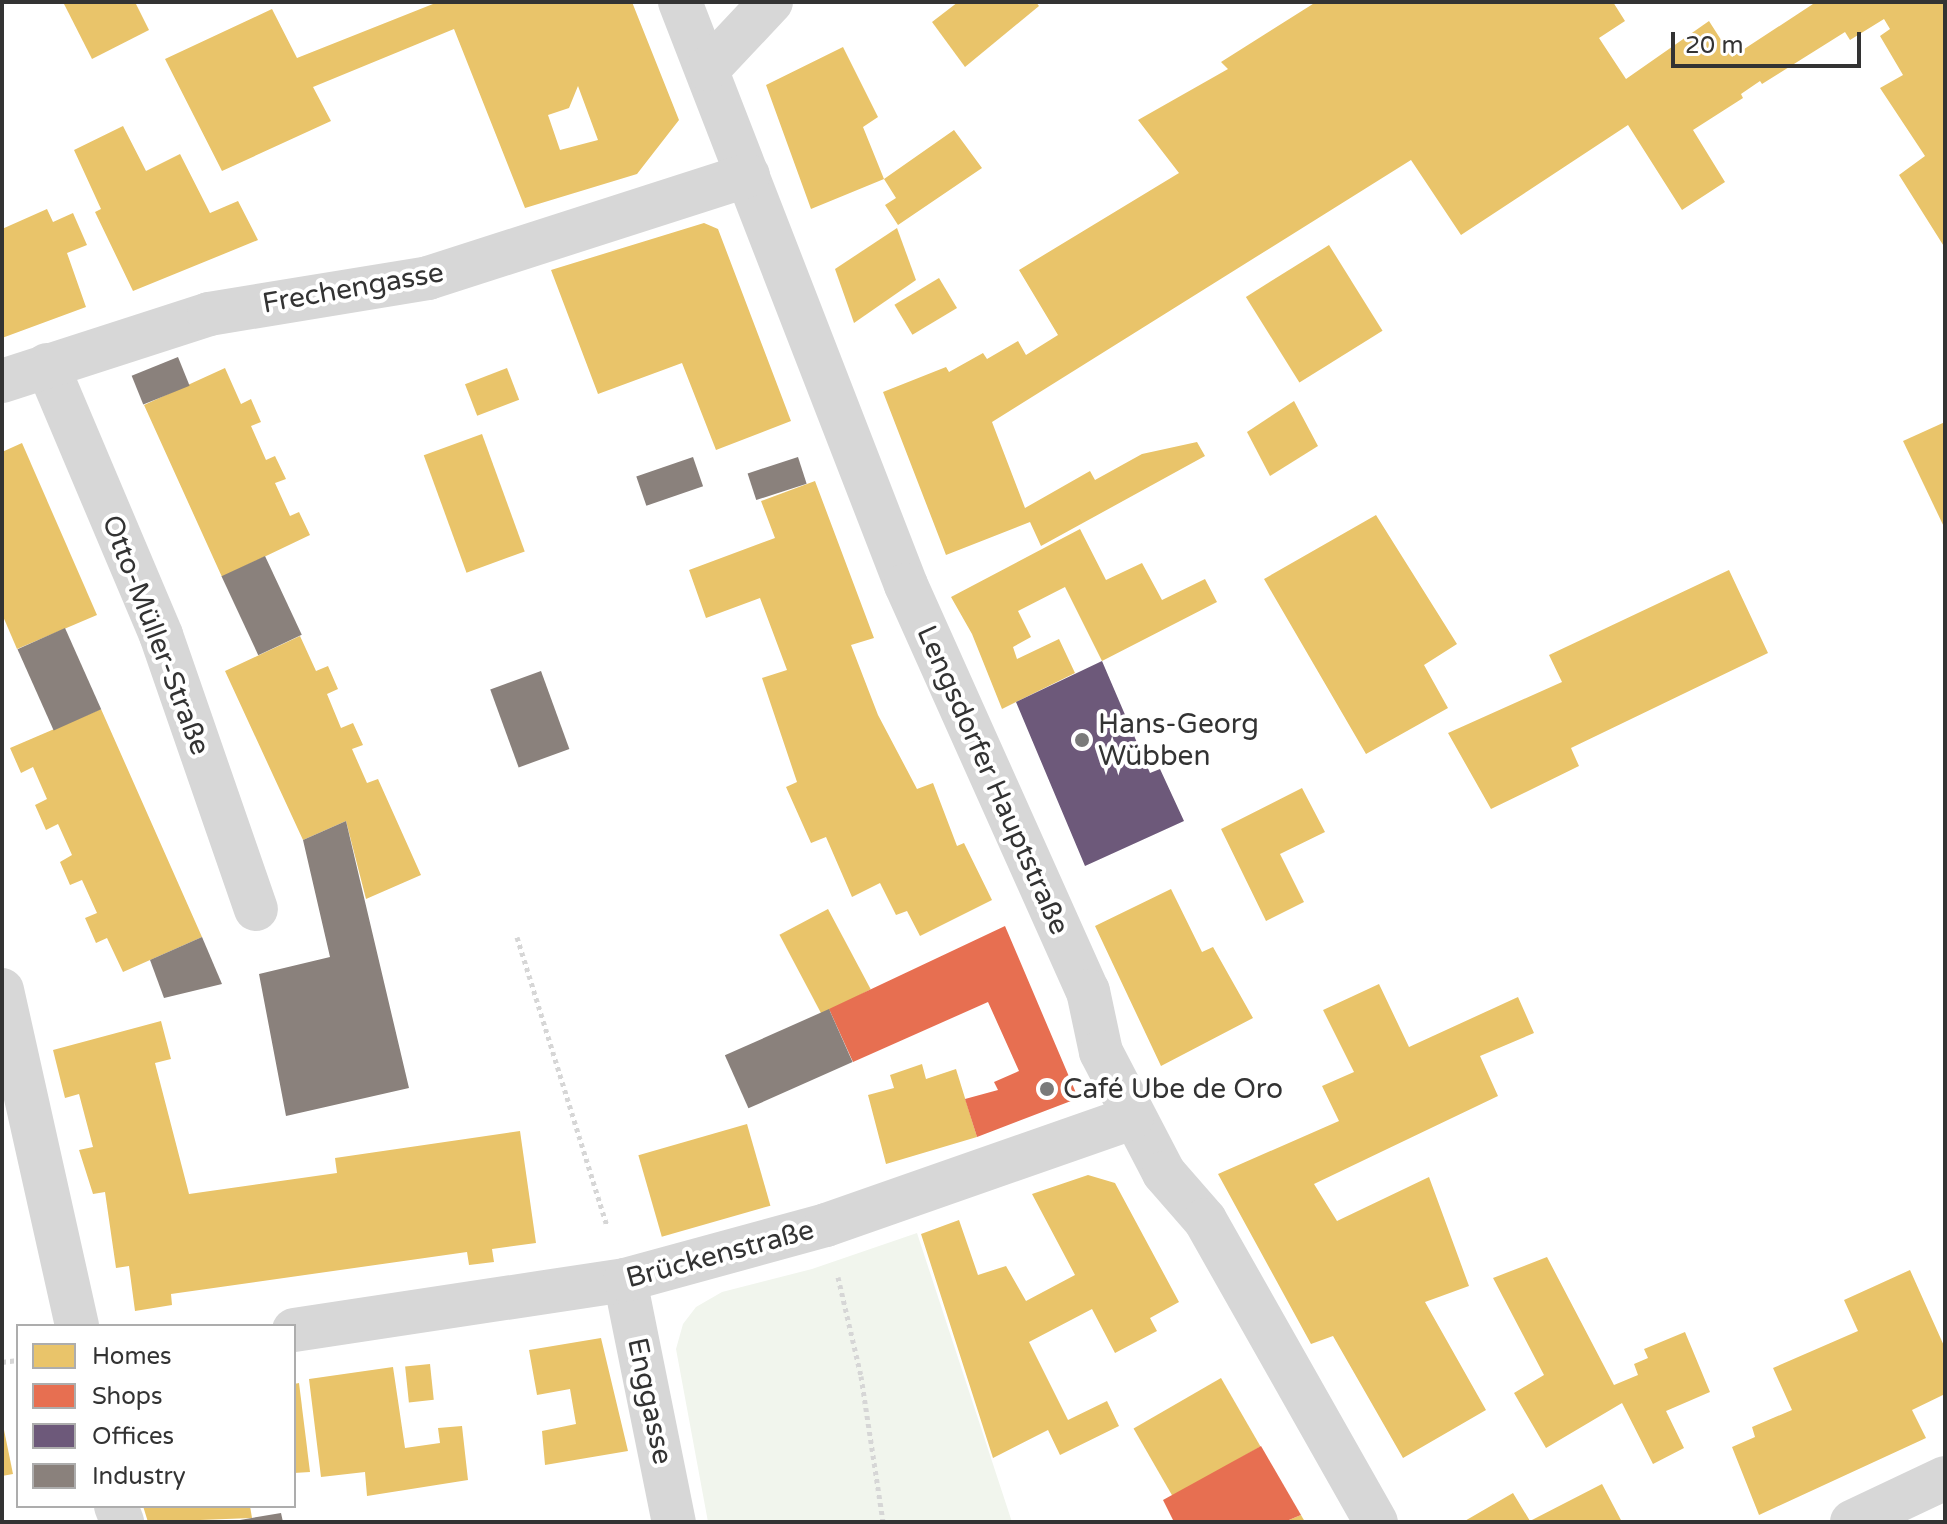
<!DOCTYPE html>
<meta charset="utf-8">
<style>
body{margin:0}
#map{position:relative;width:1947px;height:1524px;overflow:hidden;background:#fff;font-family:"Varela Round",sans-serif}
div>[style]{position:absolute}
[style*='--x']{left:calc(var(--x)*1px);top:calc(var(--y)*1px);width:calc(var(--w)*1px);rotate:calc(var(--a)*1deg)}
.green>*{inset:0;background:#f1f5ed}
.homes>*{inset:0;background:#e9c46a;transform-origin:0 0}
.shops>*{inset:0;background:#e76f51}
.offices>*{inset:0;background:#6d597a}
.industry>*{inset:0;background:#8a817c;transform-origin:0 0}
.path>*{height:5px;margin-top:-2.5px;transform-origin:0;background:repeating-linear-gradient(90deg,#d6d6d6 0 4px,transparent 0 8px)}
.minor>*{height:44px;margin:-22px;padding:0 22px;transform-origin:22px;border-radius:22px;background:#d7d7d7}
.dots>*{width:22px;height:22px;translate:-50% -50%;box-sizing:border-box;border:4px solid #fff;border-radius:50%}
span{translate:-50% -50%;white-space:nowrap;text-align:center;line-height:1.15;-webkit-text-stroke:8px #fff;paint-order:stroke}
.street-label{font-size:28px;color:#333}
.poi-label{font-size:28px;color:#333}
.left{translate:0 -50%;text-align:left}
.frame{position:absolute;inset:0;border:4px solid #333;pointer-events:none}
.legend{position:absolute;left:16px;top:1324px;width:280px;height:184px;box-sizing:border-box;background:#fff;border:2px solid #adadad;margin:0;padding:10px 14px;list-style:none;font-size:24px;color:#333}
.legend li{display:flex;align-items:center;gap:16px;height:40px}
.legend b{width:40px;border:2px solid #adadad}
.scale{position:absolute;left:1671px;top:32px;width:190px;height:36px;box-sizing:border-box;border:4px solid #333;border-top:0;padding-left:10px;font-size:24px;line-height:28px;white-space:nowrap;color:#333;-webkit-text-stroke:6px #fff;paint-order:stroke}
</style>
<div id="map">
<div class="green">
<i style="clip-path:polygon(917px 1233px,1012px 1522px,708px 1522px,676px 1349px,683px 1324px,696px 1307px,722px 1292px,812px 1269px)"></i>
</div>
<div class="homes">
<i style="clip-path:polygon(63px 2px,135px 2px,149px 30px,92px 59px)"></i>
<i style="clip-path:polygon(evenodd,438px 2px,632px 2px,679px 120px,637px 174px,525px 208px,454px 29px,313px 87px,331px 121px,222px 171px,165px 59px,272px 9px,297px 58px,438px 2px,578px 86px,598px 140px,560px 150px,548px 115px,569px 108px,578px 86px)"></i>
<i style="clip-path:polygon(958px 2px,1036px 2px,1039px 6px,965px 67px,932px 22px)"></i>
<i style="clip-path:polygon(1316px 2px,1613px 2px,1625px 21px,1599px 38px,1626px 79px,1709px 21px,1732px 57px,1816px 2px,1943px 2px,1945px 248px,1899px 175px,1925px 156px,1880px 88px,1903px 75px,1880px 36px,1890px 29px,1884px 19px,1850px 40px,1845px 32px,1762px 84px,1760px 81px,1741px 94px,1743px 98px,1693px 130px,1725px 182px,1682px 210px,1628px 125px,1461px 235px,1411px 160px,992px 422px,1025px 508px,1090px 471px,1095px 480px,1142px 454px,1197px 442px,1205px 456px,1041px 546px,1030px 522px,946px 555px,883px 392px,946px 367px,949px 372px,983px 353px,987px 359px,1018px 341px,1026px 355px,1058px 335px,1019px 270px,1179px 173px,1138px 120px,1228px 69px,1221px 62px)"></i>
<i style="clip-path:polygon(843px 47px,878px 117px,863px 127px,884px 179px,811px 209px,766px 85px)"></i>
<i style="clip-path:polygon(123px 126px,146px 171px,180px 154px,210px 213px,238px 201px,258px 240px,133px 291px,95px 212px,101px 209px,74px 150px)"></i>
<i style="clip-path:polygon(954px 130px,982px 168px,898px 225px,885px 205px,896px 198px,884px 179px)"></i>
<i style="clip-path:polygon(47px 209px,53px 222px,73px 213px,87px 245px,67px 253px,86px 307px,2px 338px,2px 229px)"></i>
<i style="clip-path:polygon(704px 223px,718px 229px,791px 421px,716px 450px,682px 363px,598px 394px,551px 270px)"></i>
<i style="clip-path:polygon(897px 228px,916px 280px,854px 323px,835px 269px)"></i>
<i style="left:1329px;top:245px;width:101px;height:98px;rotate:58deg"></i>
<i style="left:939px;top:278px;width:35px;height:52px;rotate:59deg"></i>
<i style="clip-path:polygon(225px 368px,241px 404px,251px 399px,261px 422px,251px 426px,266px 460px,275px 456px,286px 479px,275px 483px,290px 516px,299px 512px,310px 535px,222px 577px,144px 405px)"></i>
<i style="left:507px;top:368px;width:34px;height:45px;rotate:69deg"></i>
<i style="clip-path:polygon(1294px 401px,1318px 446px,1270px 476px,1247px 432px)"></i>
<i style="clip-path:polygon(1945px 422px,1945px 529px,1903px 441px)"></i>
<i style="left:482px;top:434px;width:125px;height:62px;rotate:70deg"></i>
<i style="clip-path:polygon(22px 443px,97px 615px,17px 649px,2px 614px,2px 452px)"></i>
<i style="clip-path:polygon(815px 481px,874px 638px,851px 645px,878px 715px,917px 789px,933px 783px,957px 846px,964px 843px,992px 900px,920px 936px,907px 911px,896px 915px,880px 883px,852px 897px,826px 837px,811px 843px,786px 787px,797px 782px,762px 678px,787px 670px,760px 598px,706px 618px,689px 570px,775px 538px,761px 501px)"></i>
<i style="clip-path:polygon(1376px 515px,1457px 644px,1424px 665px,1448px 708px,1366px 754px,1264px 579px)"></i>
<i style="clip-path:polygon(1080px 529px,1106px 580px,1142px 563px,1162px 600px,1205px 579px,1217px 602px,1102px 661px,1065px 587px,1018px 611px,1031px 637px,1013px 647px,1017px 659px,1059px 639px,1075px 673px,1002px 709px,972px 634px,951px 597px)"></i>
<i style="clip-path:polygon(1729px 570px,1768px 653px,1571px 748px,1579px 766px,1491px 809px,1448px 733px,1562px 682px,1549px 655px)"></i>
<i style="clip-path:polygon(300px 636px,316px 671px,328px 666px,338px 689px,327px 694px,341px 728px,353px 723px,363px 745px,352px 749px,367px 783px,378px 779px,421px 875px,366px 899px,346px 821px,303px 840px,225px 671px)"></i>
<i style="clip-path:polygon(101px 709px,202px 937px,123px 972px,107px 938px,96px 943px,85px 918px,97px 913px,82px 880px,70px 885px,60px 862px,72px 855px,58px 824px,46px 830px,35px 805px,47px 799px,33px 767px,21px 773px,10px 748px)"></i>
<i style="clip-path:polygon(1302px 788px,1325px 832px,1280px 854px,1304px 902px,1266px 921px,1221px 829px)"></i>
<i style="clip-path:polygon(1171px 889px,1202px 952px,1213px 947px,1253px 1018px,1161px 1066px,1095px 926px)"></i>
<i style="left:828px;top:909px;width:91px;height:55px;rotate:62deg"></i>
<i style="clip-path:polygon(1379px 984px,1409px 1047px,1518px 997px,1534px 1033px,1480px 1056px,1498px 1096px,1314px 1184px,1337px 1221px,1429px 1177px,1469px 1286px,1425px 1302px,1486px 1410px,1403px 1458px,1333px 1336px,1311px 1344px,1218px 1174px,1339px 1121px,1322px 1086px,1354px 1072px,1323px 1010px)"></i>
<i style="clip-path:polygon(161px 1021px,171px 1059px,155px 1063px,189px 1194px,337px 1173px,335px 1158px,520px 1131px,536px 1243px,492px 1249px,494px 1262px,469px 1265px,467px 1252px,171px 1294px,172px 1305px,135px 1311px,129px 1266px,116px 1268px,105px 1192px,93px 1194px,79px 1150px,93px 1147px,79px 1094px,65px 1098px,53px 1050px)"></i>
<i style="clip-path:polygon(922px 1064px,926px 1079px,956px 1069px,977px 1137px,886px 1164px,868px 1095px,894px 1088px,890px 1075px)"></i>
<i style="left:747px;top:1124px;width:85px;height:113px;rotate:74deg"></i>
<i style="clip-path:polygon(1088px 1175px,1115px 1183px,1179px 1302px,1150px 1318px,1157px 1331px,1115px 1353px,1092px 1309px,1029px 1342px,1068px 1420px,1107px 1401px,1119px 1426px,1060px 1455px,1048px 1430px,993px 1458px,921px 1234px,959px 1220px,978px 1275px,1006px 1266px,1026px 1301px,1075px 1275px,1032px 1194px)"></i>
<i style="clip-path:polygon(1547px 1257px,1614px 1385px,1638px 1375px,1634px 1364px,1648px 1358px,1644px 1349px,1685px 1332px,1710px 1392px,1666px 1411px,1684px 1448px,1653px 1464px,1622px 1403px,1546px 1448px,1514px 1393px,1544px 1375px,1493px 1278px)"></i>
<i style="clip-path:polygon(1910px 1270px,1945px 1348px,1945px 1394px,1912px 1410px,1926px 1438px,1759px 1515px,1732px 1447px,1755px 1437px,1752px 1427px,1792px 1410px,1773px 1368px,1858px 1331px,1844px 1300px)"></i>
<i style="clip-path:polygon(601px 1338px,628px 1451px,545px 1465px,542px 1431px,576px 1424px,570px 1389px,537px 1395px,529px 1350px)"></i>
<i style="left:430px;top:1364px;width:36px;height:25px;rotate:84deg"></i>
<i style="clip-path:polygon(393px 1367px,405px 1448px,440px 1443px,438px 1428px,462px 1426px,468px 1480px,367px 1496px,365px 1472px,321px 1477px,309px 1379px)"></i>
<i style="left:1221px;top:1378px;width:79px;height:101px;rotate:60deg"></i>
<i style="clip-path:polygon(299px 1383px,310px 1472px,294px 1473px,294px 1384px)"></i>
<i style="clip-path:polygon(2px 1420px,13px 1474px,2px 1476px)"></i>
<i style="clip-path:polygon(1602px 1484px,1622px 1522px,1463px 1522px,1513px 1493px,1530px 1521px)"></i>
<i style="clip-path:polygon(143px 1506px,250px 1506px,252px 1518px,148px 1522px)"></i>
<i style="clip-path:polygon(1301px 1515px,1305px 1522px,1284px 1522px)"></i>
</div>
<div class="shops">
<i style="clip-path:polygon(1005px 926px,1076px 1093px,1071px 1101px,977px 1137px,965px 1099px,998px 1090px,994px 1082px,1019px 1071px,988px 1002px,853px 1062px,829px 1009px)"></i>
<i style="clip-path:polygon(1261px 1446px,1301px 1515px,1284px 1522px,1174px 1522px,1163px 1500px)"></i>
</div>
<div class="offices">
<i style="clip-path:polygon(1102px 661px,1150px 773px,1160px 769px,1184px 821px,1085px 866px,1016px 702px)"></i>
</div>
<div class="industry">
<i style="left:178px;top:357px;width:31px;height:50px;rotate:68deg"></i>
<i style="left:693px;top:457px;width:31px;height:60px;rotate:71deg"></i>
<i style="left:798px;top:457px;width:28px;height:53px;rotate:72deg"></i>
<i style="left:265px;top:556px;width:87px;height:48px;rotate:65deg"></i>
<i style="left:65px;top:628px;width:89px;height:52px;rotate:66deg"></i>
<i style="left:541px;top:671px;width:83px;height:54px;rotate:70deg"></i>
<i style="clip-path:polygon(346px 821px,409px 1088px,286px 1116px,259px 974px,330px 957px,303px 840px)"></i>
<i style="clip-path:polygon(202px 937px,222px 984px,164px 998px,150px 960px)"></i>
<i style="left:829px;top:1009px;width:58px;height:114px;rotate:66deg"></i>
<i style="clip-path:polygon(281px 1513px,283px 1522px,240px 1522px,240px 1520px)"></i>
</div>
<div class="path">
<i style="--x:517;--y:937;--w:303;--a:72.7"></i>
<i style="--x:838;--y:1277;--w:102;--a:76.9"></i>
<i style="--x:861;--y:1376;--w:148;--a:81.4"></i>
<i style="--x:2;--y:1362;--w:16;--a:-7"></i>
</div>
<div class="minor">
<i style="--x:680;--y:2;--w:625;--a:68.81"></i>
<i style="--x:906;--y:585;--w:445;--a:65.9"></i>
<i style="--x:1088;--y:991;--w:62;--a:78"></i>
<i style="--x:1101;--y:1052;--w:136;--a:62.5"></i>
<i style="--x:1164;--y:1173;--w:62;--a:48.9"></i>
<i style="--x:1205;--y:1220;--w:347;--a:60.5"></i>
<i style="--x:708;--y:69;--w:92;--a:-46.8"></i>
<i style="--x:47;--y:365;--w:293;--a:67.1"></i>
<i style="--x:161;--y:635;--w:290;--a:70.9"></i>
<i style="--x:2;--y:381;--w:218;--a:-17.9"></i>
<i style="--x:209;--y:314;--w:222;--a:-9.3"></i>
<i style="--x:428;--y:278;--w:336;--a:-17.8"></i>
<i style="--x:2;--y:990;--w:344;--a:77.4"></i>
<i style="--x:625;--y:1280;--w:247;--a:78.6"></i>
<i style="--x:294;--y:1330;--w:335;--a:-8.6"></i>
<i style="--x:625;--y:1280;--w:208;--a:-15.3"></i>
<i style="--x:826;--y:1225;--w:324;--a:-19.3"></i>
<i style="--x:116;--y:1506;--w:17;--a:69"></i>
<i style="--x:1852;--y:1522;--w:103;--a:-25.3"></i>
</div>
<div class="dots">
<i style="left:1082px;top:740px;background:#7a7a7a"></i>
<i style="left:1047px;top:1089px;background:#7a7a7a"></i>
</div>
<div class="street-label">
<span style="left:353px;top:288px;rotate:-10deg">Frechengasse</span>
<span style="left:156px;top:635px;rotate:69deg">Otto-Müller-Straße</span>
<span style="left:993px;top:780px;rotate:66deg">Lengsdorfer Hauptstraße</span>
<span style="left:720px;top:1254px;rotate:-15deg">Brückenstraße</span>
<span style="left:650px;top:1401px;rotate:78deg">Enggasse</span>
</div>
<div class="poi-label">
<span class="left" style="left:1098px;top:740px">Hans-Georg<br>Wübben</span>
<span class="left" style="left:1063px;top:1089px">Café Ube de Oro</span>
</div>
<div class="frame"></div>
<ul class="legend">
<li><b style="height:22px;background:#e9c46a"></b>Homes</li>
<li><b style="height:22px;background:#e76f51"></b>Shops</li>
<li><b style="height:22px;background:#6d597a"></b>Offices</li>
<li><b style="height:22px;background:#8a817c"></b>Industry</li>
</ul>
<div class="scale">20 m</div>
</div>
